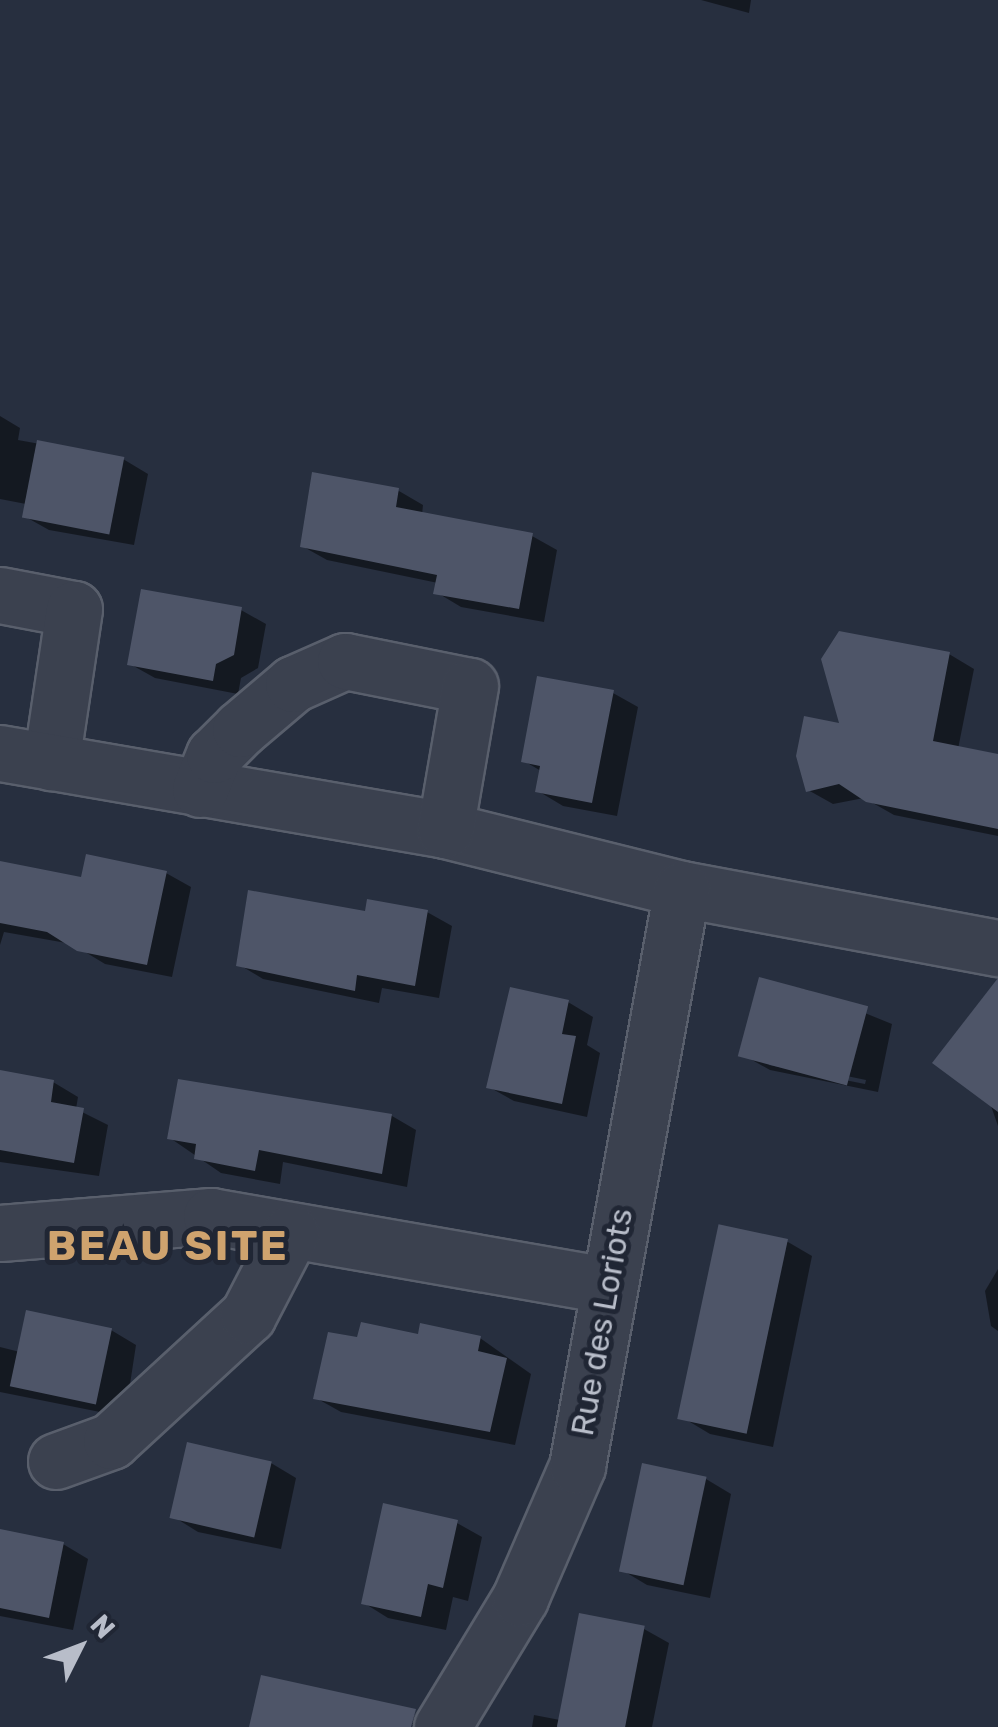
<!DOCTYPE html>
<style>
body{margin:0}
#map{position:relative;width:998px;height:1727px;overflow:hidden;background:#272f3f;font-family:Rubik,sans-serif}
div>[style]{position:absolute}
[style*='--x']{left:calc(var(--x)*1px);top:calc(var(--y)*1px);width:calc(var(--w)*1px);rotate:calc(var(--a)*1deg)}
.shadow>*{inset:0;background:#0007}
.building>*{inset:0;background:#4e5568;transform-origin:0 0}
.roads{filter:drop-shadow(2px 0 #595f6c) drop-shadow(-2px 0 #595f6c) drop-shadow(0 2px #595f6c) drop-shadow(0 -2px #595f6c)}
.minor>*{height:55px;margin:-27.5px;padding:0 27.5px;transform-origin:27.5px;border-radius:27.5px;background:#3b414f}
span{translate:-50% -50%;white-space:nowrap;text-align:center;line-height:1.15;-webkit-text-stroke:10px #202634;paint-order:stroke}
.street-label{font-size:32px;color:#b8bdc9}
.district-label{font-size:42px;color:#cfa36e;font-weight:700;letter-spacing:2.5px}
.north{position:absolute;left:30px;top:1597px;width:100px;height:100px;-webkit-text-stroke:8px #202634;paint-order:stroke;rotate:48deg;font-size:28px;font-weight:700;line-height:40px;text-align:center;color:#b8bdc9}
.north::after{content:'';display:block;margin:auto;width:35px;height:45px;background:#b8bdc9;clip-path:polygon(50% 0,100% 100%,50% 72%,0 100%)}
</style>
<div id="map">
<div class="shadow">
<i style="clip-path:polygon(701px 0,751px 0,749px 13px)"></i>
<i style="clip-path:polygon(0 416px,20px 428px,18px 440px,123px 459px,148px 474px,134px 545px,49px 530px,24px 516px,26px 504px,0 499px)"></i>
<i style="clip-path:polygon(399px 491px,423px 505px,422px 515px,532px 536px,557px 550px,544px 622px,461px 607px,436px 592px,438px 583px,327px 560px,302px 546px)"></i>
<i style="clip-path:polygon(241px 610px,266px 624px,258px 668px,241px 678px,238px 694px,155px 678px,130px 664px)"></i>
<i style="clip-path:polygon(949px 654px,974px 669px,958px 749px,998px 757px,998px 836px,894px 815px,864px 798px,833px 804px,808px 790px,843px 726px)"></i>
<i style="clip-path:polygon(613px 693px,638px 707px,617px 816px,563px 806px,538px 791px,541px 771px,524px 761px)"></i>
<i style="clip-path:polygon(0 864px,83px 880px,166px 873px,191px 887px,172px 977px,105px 964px,72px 944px,4px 932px,0 945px)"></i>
<i style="clip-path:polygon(427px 912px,452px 926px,439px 998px,382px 988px,379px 1003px,263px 979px,238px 964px,367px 914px)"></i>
<i style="clip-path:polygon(evenodd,761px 980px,808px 990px,892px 1024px,878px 1092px,770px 1070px,745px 1056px,761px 980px,769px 1060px,866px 1080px,865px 1084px,769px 1065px,769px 1060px)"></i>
<i style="clip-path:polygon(568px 1002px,593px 1017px,587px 1045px,600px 1053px,587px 1117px,514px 1101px,489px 1087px)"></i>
<i style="clip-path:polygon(998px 1018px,998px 1126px,990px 1103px)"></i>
<i style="clip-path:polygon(0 1072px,53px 1082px,78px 1097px,76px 1109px,108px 1125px,99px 1176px,0 1162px)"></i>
<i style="clip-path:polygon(392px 1116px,416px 1130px,407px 1187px,283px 1162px,280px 1184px,221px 1173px,170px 1138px)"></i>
<i style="clip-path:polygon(788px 1242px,812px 1256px,773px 1447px,710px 1434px,685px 1419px,720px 1252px)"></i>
<i style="clip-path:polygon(998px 1269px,998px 1331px,991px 1326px,985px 1291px)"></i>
<i style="clip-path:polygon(111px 1330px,136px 1345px,125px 1417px,0 1392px,0 1347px,20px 1352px)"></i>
<i style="clip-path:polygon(480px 1338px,531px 1374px,515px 1445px,341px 1412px,316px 1398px,359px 1340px)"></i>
<i style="clip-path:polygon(271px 1463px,296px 1478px,281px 1549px,198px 1532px,174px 1517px)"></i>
<i style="clip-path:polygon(706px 1479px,731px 1494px,710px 1598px,647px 1585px,622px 1570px)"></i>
<i style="clip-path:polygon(457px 1523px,482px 1537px,468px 1601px,453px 1597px,446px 1630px,388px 1618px,364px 1603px)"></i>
<i style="clip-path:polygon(0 1532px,63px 1544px,88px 1559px,73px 1630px,0 1616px)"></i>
<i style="clip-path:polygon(644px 1629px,669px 1643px,652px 1727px,532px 1727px,534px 1715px,560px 1720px)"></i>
</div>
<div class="building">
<i style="left:37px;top:440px;width:89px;height:79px;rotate:11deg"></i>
<i style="clip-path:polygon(312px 472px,399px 488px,396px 507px,533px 533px,519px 609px,433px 594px,437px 575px,300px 547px)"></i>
<i style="clip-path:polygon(141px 589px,242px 607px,234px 655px,216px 664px,213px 681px,127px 665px)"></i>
<i style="clip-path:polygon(839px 631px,950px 652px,933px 741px,998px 754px,998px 829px,866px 802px,839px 784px,806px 792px,796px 756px,804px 716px,839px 723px,821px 659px)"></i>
<i style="clip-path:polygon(537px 676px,614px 690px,592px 803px,535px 792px,540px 766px,521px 762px)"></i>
<i style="clip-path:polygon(86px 854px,167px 871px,147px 965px,77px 951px,47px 932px,0 923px,0 861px,81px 877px)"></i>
<i style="clip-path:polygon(248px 890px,365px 911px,367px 899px,428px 910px,415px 986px,357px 975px,355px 991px,236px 966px)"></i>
<i style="left:759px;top:977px;width:113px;height:82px;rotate:15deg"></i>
<i style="clip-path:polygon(998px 978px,998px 1112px,932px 1063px)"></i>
<i style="clip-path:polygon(510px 987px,569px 1000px,562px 1034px,576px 1036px,562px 1104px,486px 1088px)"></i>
<i style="clip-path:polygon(0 1070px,54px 1080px,51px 1102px,84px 1108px,74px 1163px,0 1150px)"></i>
<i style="clip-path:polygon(178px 1079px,392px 1114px,382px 1174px,259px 1150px,255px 1171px,194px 1159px,196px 1144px,167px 1139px)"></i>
<i style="left:788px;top:1239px;width:199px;height:71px;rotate:102deg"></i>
<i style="left:26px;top:1310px;width:88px;height:78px;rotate:12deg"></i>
<i style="clip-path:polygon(361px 1322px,418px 1334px,420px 1323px,481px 1336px,478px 1351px,507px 1358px,490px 1432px,313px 1399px,328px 1332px,357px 1337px)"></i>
<i style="left:187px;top:1442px;width:87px;height:78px;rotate:13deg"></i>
<i style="left:642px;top:1463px;width:66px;height:111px;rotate:12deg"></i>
<i style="clip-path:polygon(383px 1503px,458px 1520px,443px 1588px,428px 1584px,421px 1617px,361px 1604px)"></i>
<i style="clip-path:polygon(0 1529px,64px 1542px,49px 1618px,0 1608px)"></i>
<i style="left:579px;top:1613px;width:67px;height:116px;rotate:11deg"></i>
<i style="clip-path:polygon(261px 1675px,416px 1709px,411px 1727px,249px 1727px)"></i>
</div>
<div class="roads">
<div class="minor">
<i style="--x:0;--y:595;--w:75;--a:10.7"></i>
<i style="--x:74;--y:609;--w:155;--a:98.5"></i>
<i style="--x:0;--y:753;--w:452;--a:9.8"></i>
<i style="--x:445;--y:830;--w:244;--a:14"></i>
<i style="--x:682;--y:889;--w:321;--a:10.6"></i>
<i style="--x:200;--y:789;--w:37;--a:-68"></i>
<i style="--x:214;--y:755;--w:37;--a:-45"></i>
<i style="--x:240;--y:729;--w:70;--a:-40.3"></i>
<i style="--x:293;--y:684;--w:57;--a:-23.9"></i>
<i style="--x:345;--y:661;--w:127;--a:11.3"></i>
<i style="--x:470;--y:686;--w:146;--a:99.8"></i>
<i style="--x:0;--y:1233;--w:212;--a:-4.6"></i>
<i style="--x:211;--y:1216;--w:402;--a:9.9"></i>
<i style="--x:56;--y:1461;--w:59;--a:-20"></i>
<i style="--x:111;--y:1441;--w:186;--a:-42.6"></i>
<i style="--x:248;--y:1315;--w:93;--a:-62.6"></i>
<i style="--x:442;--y:1727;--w:151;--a:-58.8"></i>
<i style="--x:520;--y:1598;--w:144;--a:-66.6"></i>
<i style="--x:577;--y:1466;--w:586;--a:-79.69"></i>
</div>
</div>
<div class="street-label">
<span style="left:602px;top:1322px;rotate:-80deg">Rue des Loriots</span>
</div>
<div class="district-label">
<span style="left:168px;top:1246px">BEAU SITE</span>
</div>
<div class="north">N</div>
</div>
